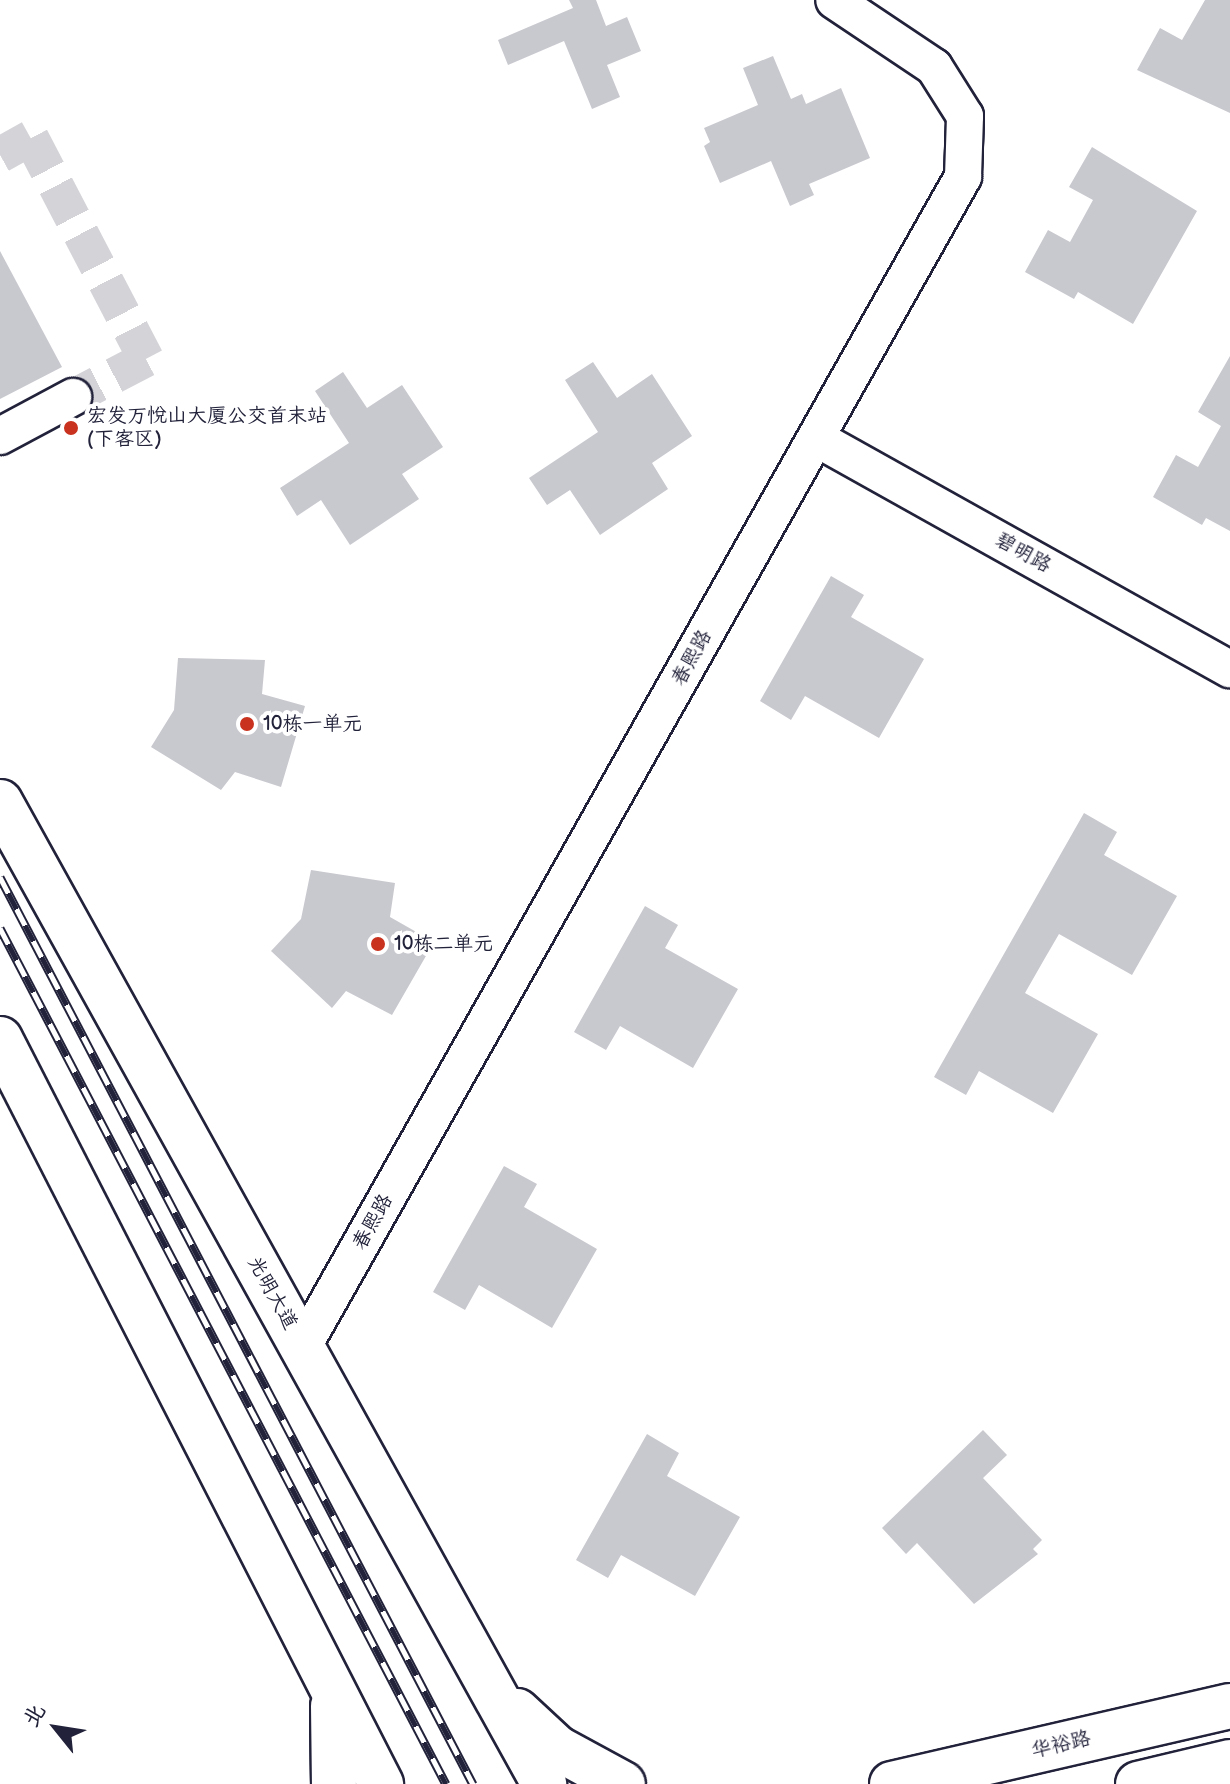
<!DOCTYPE html>
<meta charset="utf-8">
<style>
body{margin:0}
#map{position:relative;width:1230px;height:1784px;overflow:hidden;background:#fff;font-family:"Balsamiq Sans","LXGW WenKai TC",sans-serif}
div>[style]{position:absolute}
[style*='--x']{left:calc(var(--x)*1px);top:calc(var(--y)*1px);width:calc(var(--w)*1px);rotate:calc(var(--a)*1deg)}
.building>*{inset:0;background:#c8c8cf}
.minor-tunnel>*{height:36px;margin-top:-18px;transform-origin:0;background:repeating-linear-gradient(90deg,#d3d3d8 0 36px,transparent 0 54px)}
.roads{filter:drop-shadow(2px 0 #22223b) drop-shadow(-2px 0 #22223b) drop-shadow(0 2px #22223b) drop-shadow(0 -2px #22223b)}
.minor>*{height:36px;margin:-18px;padding:0 18px;transform-origin:18px;border-radius:18px;background:#fff}
.major>*{height:44px;margin:-22px;padding:0 22px;transform-origin:22px;border-radius:22px;background:#fff}
.rail>*{height:9px;margin-top:-4.5px;transform-origin:0;background:repeating-linear-gradient(90deg,#fff 0 18px,#22223b 0 36px);box-sizing:border-box;border-block:2px solid #22223b}
.dots>*{width:22px;height:22px;translate:-50% -50%;box-sizing:border-box;border:4px solid #fff;border-radius:50%}
span{translate:-50% -50%;white-space:nowrap;text-align:center;line-height:1.15;-webkit-text-stroke:8px #fff;paint-order:stroke}
.poi-label{font-size:20px;color:#22223b}
.left{translate:0 -50%;text-align:left}
.street-label{font-size:20px;color:#22223b}
.north{position:absolute;left:16px;top:1688px;width:80px;height:80px;-webkit-text-stroke:6px #fff;paint-order:stroke;rotate:300deg;font-size:22px;font-weight:700;line-height:32px;text-align:center;color:#22223b}
.north::after{content:'';display:block;margin:auto;width:28px;height:36px;background:#22223b;clip-path:polygon(50% 0,100% 100%,50% 72%,0 100%)}
</style>
<div id="map">
<div class="building">
<i style="clip-path:polygon(569px 0,596px 0,606px 26px,627px 17px,641px 51px,607px 65px,620px 97px,592px 109px,564px 41px,508px 65px,498px 40px,573px 8px)"></i>
<i style="clip-path:polygon(1205px 0,1230px 0,1230px 113px,1137px 70px,1160px 28px,1182px 40px)"></i>
<i style="clip-path:polygon(773px 56px,791px 99px,802px 94px,806px 104px,841px 88px,870px 158px,809px 184px,814px 195px,790px 206px,771px 161px,720px 183px,704px 146px,710px 142px,704px 128px,758px 105px,743px 68px)"></i>
<i style="clip-path:polygon(1092px 147px,1197px 211px,1133px 324px,1078px 292px,1074px 299px,1025px 272px,1048px 230px,1070px 242px,1093px 200px,1069px 187px)"></i>
<i style="clip-path:polygon(0 251px,62px 367px,0 399px)"></i>
<i style="clip-path:polygon(1230px 356px,1230px 531px,1206px 518px,1202px 525px,1153px 497px,1176px 455px,1198px 467px,1221px 426px,1198px 412px)"></i>
<i style="clip-path:polygon(593px 362px,617px 398px,652px 374px,692px 436px,652px 463px,668px 489px,600px 535px,570px 490px,547px 505px,529px 478px,598px 432px,565px 380px)"></i>
<i style="clip-path:polygon(343px 372px,367px 408px,402px 385px,443px 447px,402px 474px,419px 499px,350px 545px,321px 500px,297px 516px,280px 488px,349px 443px,315px 391px)"></i>
<i style="clip-path:polygon(831px 576px,864px 595px,851px 617px,924px 659px,879px 738px,805px 696px,791px 720px,760px 701px)"></i>
<i style="clip-path:polygon(178px 658px,265px 660px,262px 694px,305px 706px,281px 787px,235px 772px,221px 790px,151px 747px,174px 710px)"></i>
<i style="clip-path:polygon(1084px 813px,1117px 832px,1104px 855px,1177px 896px,1132px 975px,1059px 934px,1045px 958px,1025px 993px,1098px 1034px,1053px 1113px,979px 1071px,966px 1095px,934px 1077px)"></i>
<i style="clip-path:polygon(311px 870px,395px 883px,390px 917px,434px 942px,392px 1015px,346px 991px,332px 1008px,271px 951px,301px 919px)"></i>
<i style="clip-path:polygon(645px 906px,678px 925px,665px 948px,738px 989px,693px 1068px,620px 1026px,606px 1050px,574px 1032px)"></i>
<i style="clip-path:polygon(504px 1166px,537px 1184px,524px 1207px,597px 1249px,552px 1328px,479px 1285px,465px 1310px,433px 1292px)"></i>
<i style="clip-path:polygon(983px 1430px,1007px 1455px,983px 1478px,1042px 1540px,1033px 1549px,1038px 1554px,974px 1604px,917px 1543px,906px 1554px,882px 1528px)"></i>
<i style="clip-path:polygon(647px 1434px,679px 1453px,667px 1476px,740px 1517px,695px 1596px,621px 1555px,608px 1578px,576px 1560px)"></i>
</div>
<div class="minor-tunnel">
<i style="--x:0;--y:155;--w:35;--a:-29"></i>
<i style="--x:31;--y:138;--w:249;--a:62.5"></i>
<i style="--x:146;--y:359;--w:82;--a:152.5"></i>
</div>
<div class="roads">
<div class="minor">
<i style="--x:0;--y:436;--w:83;--a:-28.1"></i>
<i style="--x:816;--y:438;--w:474;--a:29.2"></i>
<i style="--x:302;--y:1348;--w:1345;--a:-60.56"></i>
<i style="--x:963;--y:177;--w:61;--a:-88.1"></i>
<i style="--x:965;--y:116;--w:58;--a:-122.3"></i>
<i style="--x:934;--y:67;--w:120;--a:-146.2"></i>
</div>
<div class="major">
<i style="--x:0;--y:802;--w:1123;--a:61.01"></i>
<i style="--x:0;--y:1039;--w:837;--a:62.91"></i>
<i style="--x:333;--y:1706;--w:78;--a:89.3"></i>
<i style="--x:517;--y:1711;--w:54;--a:42.8"></i>
<i style="--x:557;--y:1748;--w:75;--a:28.6"></i>
<i style="--x:892;--y:1784;--w:347;--a:-13"></i>
<i style="--x:1138;--y:1784;--w:95;--a:-13.4"></i>
</div>
</div>
<div class="rail">
<i style="--x:0;--y:877;--w:1023;--a:62.46"></i>
<i style="--x:0;--y:928;--w:965;--a:62.48"></i>
</div>
<div class="dots">
<i style="left:71px;top:428px;background:#c8321e"></i>
<i style="left:247px;top:724px;background:#c8321e"></i>
<i style="left:378px;top:944px;background:#c8321e"></i>
</div>
<div class="poi-label">
<span class="left" style="left:87px;top:428px">宏发万悦山大厦公交首末站<br>(下客区)</span>
<span class="left" style="left:263px;top:724px">10栋一单元</span>
<span class="left" style="left:394px;top:944px">10栋二单元</span>
</div>
<div class="street-label">
<span style="left:1023px;top:553px;rotate:29deg">碧明路</span>
<span style="left:692px;top:658px;rotate:-61deg">春熙路</span>
<span style="left:373px;top:1222px;rotate:-61deg">春熙路</span>
<span style="left:272px;top:1293px;rotate:61deg">光明大道</span>
<span style="left:1061px;top:1745px;rotate:-13deg">华裕路</span>
</div>
<div class="north">北</div>
</div>
